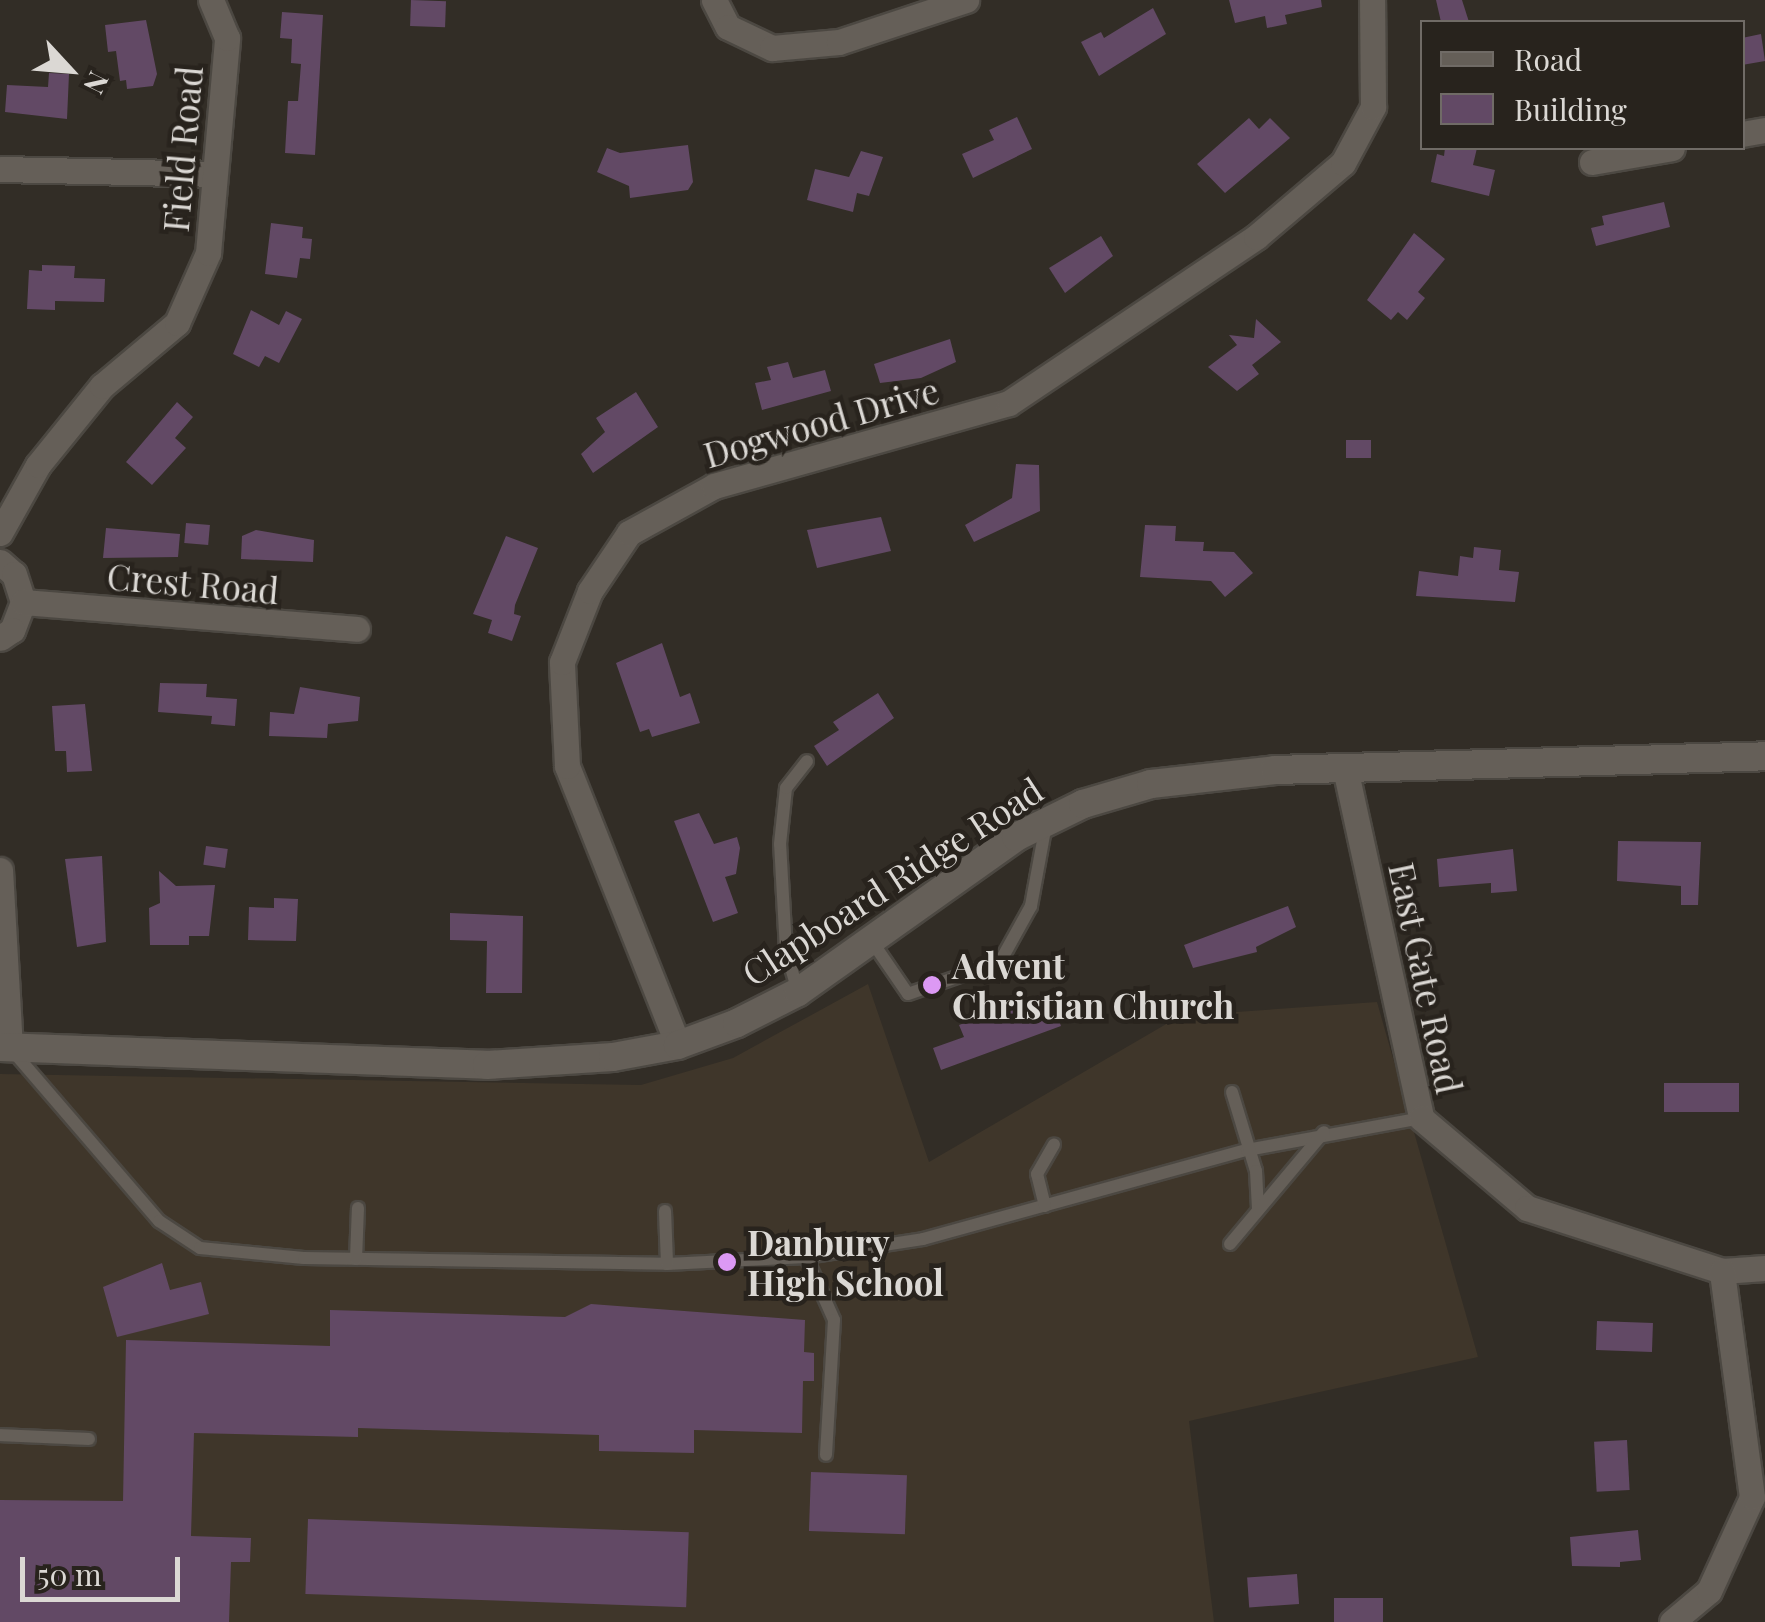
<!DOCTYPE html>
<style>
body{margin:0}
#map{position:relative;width:1765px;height:1622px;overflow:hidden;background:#322d26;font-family:"Playfair Display",serif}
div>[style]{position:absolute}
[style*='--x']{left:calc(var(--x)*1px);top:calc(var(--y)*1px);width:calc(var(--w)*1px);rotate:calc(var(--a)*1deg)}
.built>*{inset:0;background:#3f362a}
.building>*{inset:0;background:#624965;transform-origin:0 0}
.roads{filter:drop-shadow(2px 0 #4c4842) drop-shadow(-2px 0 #4c4842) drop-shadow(0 2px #4c4842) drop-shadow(0 -2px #4c4842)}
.service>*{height:12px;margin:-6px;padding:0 6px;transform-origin:6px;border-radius:6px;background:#655f58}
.minor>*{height:25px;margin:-12.5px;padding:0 12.5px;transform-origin:12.5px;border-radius:12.5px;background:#655f58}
.secondary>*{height:28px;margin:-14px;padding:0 14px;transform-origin:14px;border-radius:14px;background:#655f58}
.dots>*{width:28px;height:28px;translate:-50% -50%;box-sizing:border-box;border:5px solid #28231d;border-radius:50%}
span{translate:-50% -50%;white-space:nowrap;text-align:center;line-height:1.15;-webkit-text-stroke:9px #28231d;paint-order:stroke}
.street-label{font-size:35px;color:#dbd8d4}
.poi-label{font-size:35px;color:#dbd8d4;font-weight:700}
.left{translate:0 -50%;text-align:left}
.legend{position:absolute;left:1420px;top:20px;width:325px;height:130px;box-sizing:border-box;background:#28231d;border:2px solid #706b66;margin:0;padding:12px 18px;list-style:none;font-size:30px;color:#dbd8d4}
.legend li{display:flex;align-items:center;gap:20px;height:50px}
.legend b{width:50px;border:2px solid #706b66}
.north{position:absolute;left:20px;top:20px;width:100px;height:100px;-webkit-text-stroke:8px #28231d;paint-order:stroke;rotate:116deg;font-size:28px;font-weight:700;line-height:40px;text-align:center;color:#dbd8d4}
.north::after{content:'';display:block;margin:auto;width:35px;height:45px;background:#dbd8d4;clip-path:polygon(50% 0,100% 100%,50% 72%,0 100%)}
.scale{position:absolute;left:20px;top:1557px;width:160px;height:45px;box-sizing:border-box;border:5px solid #dbd8d4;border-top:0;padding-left:12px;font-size:30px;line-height:35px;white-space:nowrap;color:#dbd8d4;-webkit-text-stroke:8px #28231d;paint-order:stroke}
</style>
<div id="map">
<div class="built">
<i style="clip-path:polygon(868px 984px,929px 1162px,1180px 1016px,1377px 1002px,1478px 1357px,1189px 1421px,1214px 1622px,0 1622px,0 1074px,641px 1085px,733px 1058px)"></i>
</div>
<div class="building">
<i style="left:411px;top:0;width:35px;height:26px;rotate:2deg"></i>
<i style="clip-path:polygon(1229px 0,1321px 0,1322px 7px,1285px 15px,1287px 24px,1267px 28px,1265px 16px,1235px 23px)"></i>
<i style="clip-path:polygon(1436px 0,1462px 0,1469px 22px,1441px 22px)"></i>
<i style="clip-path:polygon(1153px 8px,1166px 34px,1099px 76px,1081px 42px,1101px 32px,1104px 38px)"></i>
<i style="clip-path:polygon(282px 12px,323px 15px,315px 155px,285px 153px,288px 101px,298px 101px,301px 64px,291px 63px,292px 39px,280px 38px)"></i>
<i style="clip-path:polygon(146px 20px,157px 74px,153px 86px,127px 89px,126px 80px,120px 81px,116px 51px,108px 52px,105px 25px)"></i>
<i style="clip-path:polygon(1761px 34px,1765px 61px,1742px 65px,1742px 38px)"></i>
<i style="clip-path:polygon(49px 73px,69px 74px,67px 119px,5px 112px,7px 85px,48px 87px)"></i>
<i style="clip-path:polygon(1017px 117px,1032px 149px,973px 178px,962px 154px,994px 140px,989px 130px)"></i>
<i style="clip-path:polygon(1249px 118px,1259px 129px,1270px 118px,1290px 138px,1225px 193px,1197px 164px)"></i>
<i style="clip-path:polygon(688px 145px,693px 182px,688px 190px,630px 198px,629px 186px,597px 172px,607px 148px,620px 153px)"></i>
<i style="clip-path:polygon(1445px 148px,1477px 148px,1473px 165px,1495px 170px,1489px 196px,1431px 182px,1437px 154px,1444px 156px)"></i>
<i style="clip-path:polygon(861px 151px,883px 157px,869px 196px,857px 193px,853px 212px,807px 200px,815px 169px,849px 177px)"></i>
<i style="clip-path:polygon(1664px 202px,1670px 227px,1596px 246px,1591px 228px,1604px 225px,1602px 216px)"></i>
<i style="clip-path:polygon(271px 223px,303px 227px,302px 238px,312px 239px,310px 259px,300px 258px,297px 278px,265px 274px)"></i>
<i style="clip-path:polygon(1414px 233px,1445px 259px,1418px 292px,1425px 298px,1407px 320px,1398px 312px,1391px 320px,1367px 300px)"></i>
<i style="clip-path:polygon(1101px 236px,1113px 256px,1065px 293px,1049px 268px)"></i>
<i style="clip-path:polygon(42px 265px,75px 266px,74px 278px,105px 279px,104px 302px,55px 301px,55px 310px,27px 309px,29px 270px,42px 271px)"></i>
<i style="clip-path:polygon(251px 310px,279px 325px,286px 311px,302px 319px,279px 363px,265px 356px,259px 367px,233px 354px)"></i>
<i style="clip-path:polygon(1256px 319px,1281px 342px,1252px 365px,1259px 374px,1237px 391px,1208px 367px,1237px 345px,1229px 335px,1254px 338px)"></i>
<i style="clip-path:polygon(950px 339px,956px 362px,921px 378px,880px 383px,874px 364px)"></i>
<i style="clip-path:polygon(788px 362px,793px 378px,825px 370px,831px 391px,762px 410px,755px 383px,771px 380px,767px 367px)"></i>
<i style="clip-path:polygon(636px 392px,658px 427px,593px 473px,581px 454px,605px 432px,596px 418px)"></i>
<i style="clip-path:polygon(177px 402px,193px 417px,175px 438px,186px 448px,152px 485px,126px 462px)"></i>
<i style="left:1346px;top:440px;width:25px;height:18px"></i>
<i style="clip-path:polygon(1016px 464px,1039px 465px,1040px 511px,974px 542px,965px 525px,1012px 498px)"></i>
<i style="clip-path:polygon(881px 517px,891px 551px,817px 568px,807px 530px)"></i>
<i style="left:186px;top:523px;width:24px;height:20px;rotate:5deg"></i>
<i style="clip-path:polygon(1145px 525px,1176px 526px,1175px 541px,1204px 542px,1203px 551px,1234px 552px,1253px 573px,1225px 597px,1211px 581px,1140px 577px)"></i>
<i style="clip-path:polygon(106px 528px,180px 534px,178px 557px,103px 558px)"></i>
<i style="clip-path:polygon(256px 530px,314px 540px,313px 562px,241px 559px,242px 536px)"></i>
<i style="clip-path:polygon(506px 536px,538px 548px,515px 605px,514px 614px,521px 616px,512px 641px,488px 633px,492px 620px,473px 614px)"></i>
<i style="clip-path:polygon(1474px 547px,1501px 550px,1499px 570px,1519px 572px,1515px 602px,1416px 596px,1419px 571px,1458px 576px,1460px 556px,1473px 558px)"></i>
<i style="clip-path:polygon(662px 643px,680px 697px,690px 693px,700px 723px,652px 737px,649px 729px,640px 732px,616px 663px)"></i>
<i style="clip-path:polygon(160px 683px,207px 684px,206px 697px,237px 699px,235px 726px,211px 724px,212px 716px,158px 712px)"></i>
<i style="clip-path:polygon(300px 687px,360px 697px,358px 721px,328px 724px,327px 738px,269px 736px,270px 712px,294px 714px)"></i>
<i style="clip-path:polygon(878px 693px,894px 718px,827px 766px,814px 746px,839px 730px,833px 722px)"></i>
<i style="clip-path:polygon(85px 704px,92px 771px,67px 772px,66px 751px,55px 751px,52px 706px)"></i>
<i style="clip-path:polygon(699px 813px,714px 844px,737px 837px,740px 848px,736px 874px,725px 877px,738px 913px,713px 922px,674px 821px)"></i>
<i style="clip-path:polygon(1618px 841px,1701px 842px,1698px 905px,1681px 905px,1681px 886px,1617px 881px)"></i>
<i style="left:206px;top:846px;width:22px;height:19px;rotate:8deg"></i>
<i style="clip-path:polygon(1513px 849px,1517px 891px,1491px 893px,1491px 883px,1439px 887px,1437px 859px)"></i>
<i style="clip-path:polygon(102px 856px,106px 942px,77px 947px,65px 859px)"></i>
<i style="clip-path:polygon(159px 871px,176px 886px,215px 885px,209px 936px,189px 936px,189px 945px,150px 945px,149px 908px,160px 903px)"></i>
<i style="clip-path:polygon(274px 898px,298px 899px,296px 941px,248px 940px,249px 907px,274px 908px)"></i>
<i style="clip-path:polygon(1288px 906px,1296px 927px,1256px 947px,1257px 952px,1193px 968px,1184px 945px)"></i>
<i style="clip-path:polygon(450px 913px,523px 916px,522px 993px,486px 993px,487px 941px,450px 940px)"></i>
<i style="clip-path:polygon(1049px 992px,1061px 1026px,941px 1070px,933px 1048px,964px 1037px,959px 1025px)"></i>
<i style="left:1664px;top:1083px;width:75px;height:29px"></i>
<i style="clip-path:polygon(162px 1263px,170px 1290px,201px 1282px,209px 1314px,117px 1337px,103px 1287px)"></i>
<i style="clip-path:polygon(591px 1304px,805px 1320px,804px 1352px,814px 1353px,814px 1381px,803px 1381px,802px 1433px,694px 1430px,694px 1453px,599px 1451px,599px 1435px,358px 1428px,358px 1437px,194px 1433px,191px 1536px,251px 1538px,250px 1562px,231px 1562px,229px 1622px,0 1622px,0 1500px,123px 1501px,126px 1340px,330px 1346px,330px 1310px,565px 1317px)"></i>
<i style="left:1597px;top:1321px;width:56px;height:29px;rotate:2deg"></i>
<i style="left:1627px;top:1440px;width:50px;height:33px;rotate:87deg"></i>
<i style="left:811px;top:1472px;width:96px;height:59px;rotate:2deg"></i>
<i style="left:308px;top:1519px;width:381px;height:75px;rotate:2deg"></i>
<i style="clip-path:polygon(1638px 1530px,1641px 1560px,1620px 1562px,1620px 1567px,1572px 1566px,1570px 1537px)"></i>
<i style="left:1297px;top:1574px;width:30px;height:50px;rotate:86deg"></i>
<i style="left:1334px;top:1598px;width:49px;height:24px"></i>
</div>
<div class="roads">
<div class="service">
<i style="--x:871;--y:940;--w:65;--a:55.6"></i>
<i style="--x:908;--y:994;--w:97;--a:-19.2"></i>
<i style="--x:1000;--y:962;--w:64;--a:-61"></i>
<i style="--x:1031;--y:906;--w:83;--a:-79.6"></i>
<i style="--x:798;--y:992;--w:44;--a:-105.9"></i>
<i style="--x:786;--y:950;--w:106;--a:-93.2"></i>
<i style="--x:780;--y:844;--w:56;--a:-83.9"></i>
<i style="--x:786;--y:788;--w:34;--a:-52"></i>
<i style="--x:11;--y:1049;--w:227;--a:49.3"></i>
<i style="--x:159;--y:1221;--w:49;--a:33.4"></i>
<i style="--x:200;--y:1248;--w:104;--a:5.5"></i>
<i style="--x:304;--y:1258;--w:363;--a:0.9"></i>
<i style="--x:667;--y:1264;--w:139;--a:-2.9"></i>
<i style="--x:806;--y:1257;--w:118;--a:-8.7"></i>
<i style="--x:923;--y:1239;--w:336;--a:-15.4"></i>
<i style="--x:1247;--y:1150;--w:177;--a:-10.4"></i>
<i style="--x:1232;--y:1092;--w:83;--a:73.1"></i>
<i style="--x:1256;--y:1171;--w:38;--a:87"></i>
<i style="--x:1045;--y:1206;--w:33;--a:-104"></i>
<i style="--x:1037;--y:1174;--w:34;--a:-60"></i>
<i style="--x:665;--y:1211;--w:53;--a:87.8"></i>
<i style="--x:1230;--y:1244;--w:146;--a:-50"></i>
<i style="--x:806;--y:1257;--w:69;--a:66"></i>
<i style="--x:834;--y:1320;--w:135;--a:93.4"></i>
<i style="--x:356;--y:1259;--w:51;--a:-87.8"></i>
<i style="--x:0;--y:1435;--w:89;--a:2.6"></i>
</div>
<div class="minor">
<i style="--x:714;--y:0;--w:30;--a:63"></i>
<i style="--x:728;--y:27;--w:49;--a:25.5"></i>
<i style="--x:772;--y:48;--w:67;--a:-5.1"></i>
<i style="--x:839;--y:42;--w:134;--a:-18.3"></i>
<i style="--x:1742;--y:134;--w:23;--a:-10"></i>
<i style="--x:1592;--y:162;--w:81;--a:-9.9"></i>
<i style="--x:0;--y:169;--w:214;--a:1.3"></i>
<i style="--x:0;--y:533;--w:78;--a:-60.8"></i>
<i style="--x:38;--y:465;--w:102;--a:-51"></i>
<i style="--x:102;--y:386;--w:98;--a:-40"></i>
<i style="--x:177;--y:323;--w:77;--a:-66.1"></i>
<i style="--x:208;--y:253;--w:216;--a:-84.9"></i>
<i style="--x:227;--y:38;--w:41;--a:-112.8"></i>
<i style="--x:0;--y:562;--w:18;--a:41"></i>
<i style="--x:14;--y:574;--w:29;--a:72"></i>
<i style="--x:23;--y:602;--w:30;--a:111"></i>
<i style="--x:12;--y:630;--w:14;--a:146"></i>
<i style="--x:23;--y:602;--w:335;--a:4.6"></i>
<i style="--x:1345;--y:768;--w:358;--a:77.7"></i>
<i style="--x:1421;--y:1118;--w:139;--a:40.3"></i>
<i style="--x:1527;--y:1208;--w:205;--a:17.9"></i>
<i style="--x:1722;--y:1271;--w:43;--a:-4"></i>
<i style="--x:0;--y:870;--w:177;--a:86.8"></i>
<i style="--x:678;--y:1045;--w:300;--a:-111.7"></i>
<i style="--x:567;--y:766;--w:104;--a:-92.8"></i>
<i style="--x:562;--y:662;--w:76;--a:-68.5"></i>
<i style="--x:590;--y:591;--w:70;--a:-56.1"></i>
<i style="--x:629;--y:533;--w:97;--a:-28.9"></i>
<i style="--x:714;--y:486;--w:306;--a:-15.7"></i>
<i style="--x:1009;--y:403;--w:298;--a:-33.9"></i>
<i style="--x:1256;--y:237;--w:114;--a:-40.4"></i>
<i style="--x:1343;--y:163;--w:64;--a:-61.8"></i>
<i style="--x:1373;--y:107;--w:107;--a:-90.5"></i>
<i style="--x:1672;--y:1622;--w:48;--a:-40"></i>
<i style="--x:1709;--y:1591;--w:103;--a:-65.4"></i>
<i style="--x:1752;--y:1497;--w:228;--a:-97.6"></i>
</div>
<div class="secondary">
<i style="--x:0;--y:1047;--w:487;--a:2.1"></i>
<i style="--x:487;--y:1065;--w:126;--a:-3.6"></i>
<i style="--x:613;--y:1057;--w:66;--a:-10.5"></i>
<i style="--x:678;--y:1045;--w:63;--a:-20.4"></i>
<i style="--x:737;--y:1023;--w:68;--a:-26.9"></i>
<i style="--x:798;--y:992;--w:267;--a:-35.4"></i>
<i style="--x:1016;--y:837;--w:75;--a:-26.2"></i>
<i style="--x:1083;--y:804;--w:71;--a:-16.4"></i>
<i style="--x:1151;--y:784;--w:125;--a:-6.4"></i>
<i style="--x:1275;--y:770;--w:490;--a:-1.6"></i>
</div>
</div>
<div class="dots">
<i style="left:932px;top:985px;background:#dc99f4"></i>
<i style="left:727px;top:1262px;background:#dc99f4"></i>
</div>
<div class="street-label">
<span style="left:182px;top:149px;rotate:-85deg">Field Road</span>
<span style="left:821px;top:422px;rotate:-16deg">Dogwood Drive</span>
<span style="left:193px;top:583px;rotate:5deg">Crest Road</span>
<span style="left:892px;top:881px;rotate:-33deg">Clapboard Ridge Road</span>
<span style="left:1426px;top:978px;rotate:78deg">East Gate Road</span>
</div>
<div class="poi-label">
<span class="left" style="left:952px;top:985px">Advent<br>Christian Church</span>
<span class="left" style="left:747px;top:1262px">Danbury<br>High School</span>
</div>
<ul class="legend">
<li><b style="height:12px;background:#655f58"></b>Road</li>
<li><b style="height:28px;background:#624965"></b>Building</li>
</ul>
<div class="north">N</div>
<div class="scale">50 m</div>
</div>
